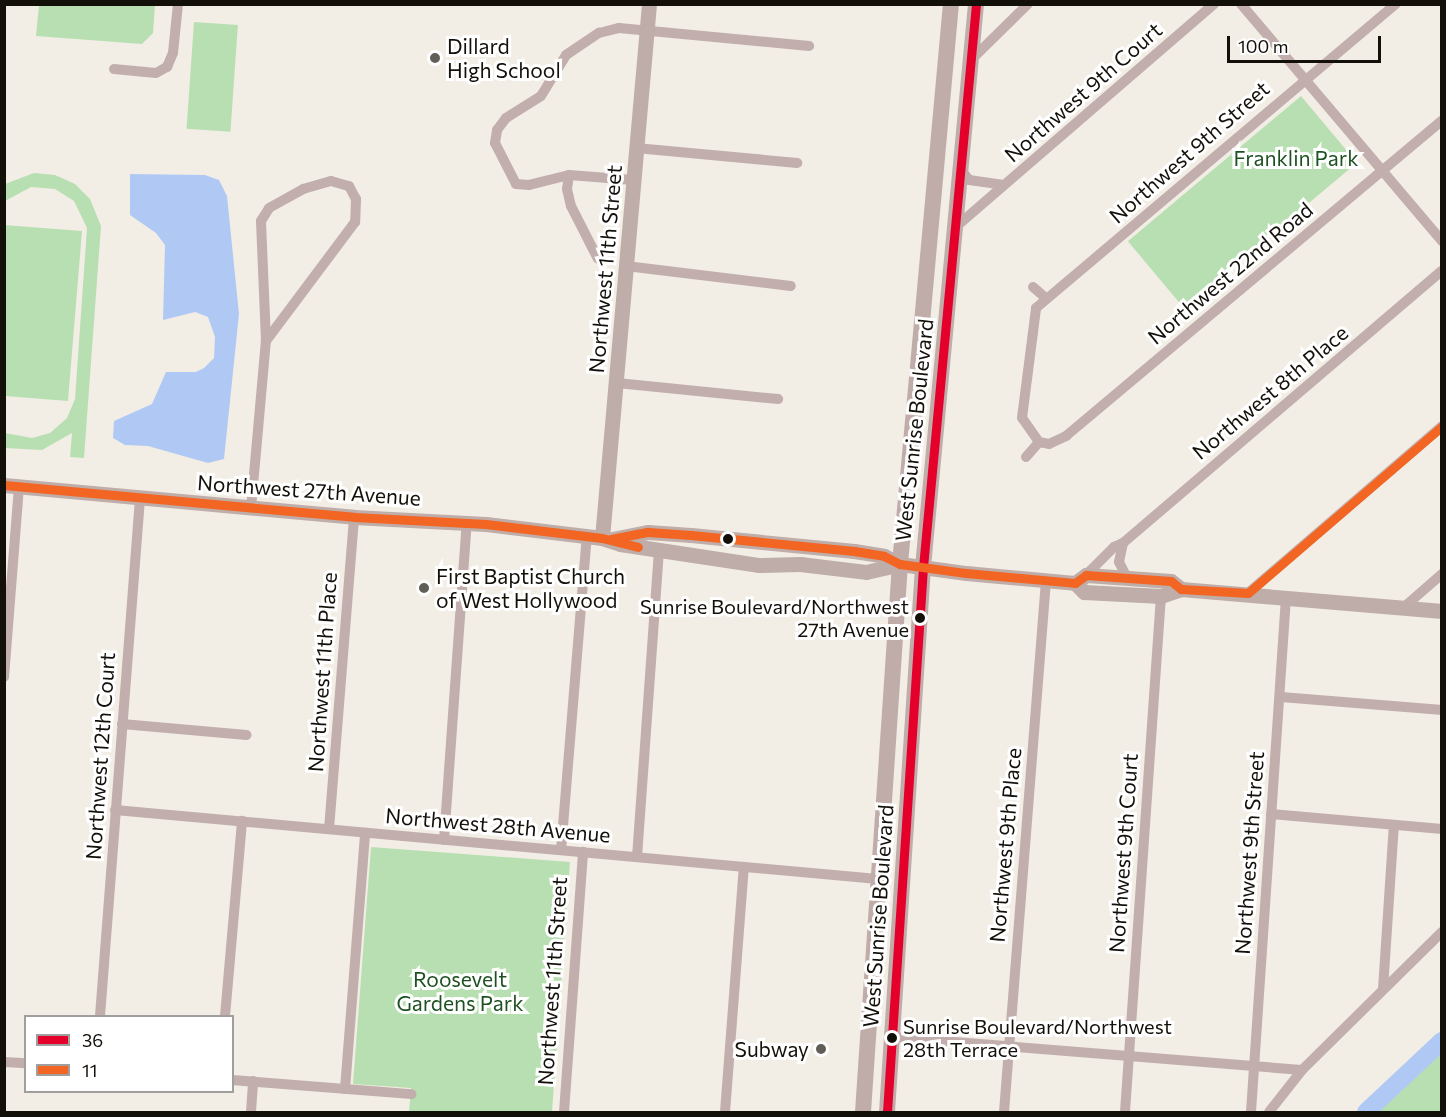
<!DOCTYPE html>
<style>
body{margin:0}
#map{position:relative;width:1446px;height:1117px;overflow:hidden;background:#f2eee5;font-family:Commissioner,sans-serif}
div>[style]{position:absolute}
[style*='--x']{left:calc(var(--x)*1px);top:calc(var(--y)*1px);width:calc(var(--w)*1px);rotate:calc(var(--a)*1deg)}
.green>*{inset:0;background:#b8dfb2;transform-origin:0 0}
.water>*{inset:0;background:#b0c9f4}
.river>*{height:18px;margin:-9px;padding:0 9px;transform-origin:9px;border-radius:9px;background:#b0c9f4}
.street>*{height:10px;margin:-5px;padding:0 5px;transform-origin:5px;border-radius:5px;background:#c2afad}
.secondary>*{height:15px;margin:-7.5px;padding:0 7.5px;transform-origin:7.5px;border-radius:7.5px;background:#bfadaa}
.primary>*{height:16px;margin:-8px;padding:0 8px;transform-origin:8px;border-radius:8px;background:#c0adaa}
.bus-1>*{height:9px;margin:-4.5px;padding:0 4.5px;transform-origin:4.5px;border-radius:4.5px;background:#e4002b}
.bus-2>*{height:9px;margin:-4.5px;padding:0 4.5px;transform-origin:4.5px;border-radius:4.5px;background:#f26522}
.dots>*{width:16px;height:16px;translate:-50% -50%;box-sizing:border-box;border:3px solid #fff;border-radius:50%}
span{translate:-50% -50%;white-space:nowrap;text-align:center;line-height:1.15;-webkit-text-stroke:6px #fff;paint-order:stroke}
.bus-label{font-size:20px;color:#13100a}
.right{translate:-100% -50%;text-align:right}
.left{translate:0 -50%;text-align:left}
.poi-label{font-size:21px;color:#13100a}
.street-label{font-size:21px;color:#13100a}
.park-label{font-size:21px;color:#1e5121}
.frame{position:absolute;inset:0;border:6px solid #13100a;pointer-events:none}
.legend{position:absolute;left:24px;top:1015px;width:210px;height:78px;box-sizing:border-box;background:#fff;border:2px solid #a19f9d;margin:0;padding:8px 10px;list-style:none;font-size:18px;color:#13100a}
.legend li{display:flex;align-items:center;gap:12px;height:30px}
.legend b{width:30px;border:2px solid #a19f9d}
.scale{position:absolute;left:1227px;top:36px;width:154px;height:27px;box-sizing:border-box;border:3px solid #13100a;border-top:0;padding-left:8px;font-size:18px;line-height:21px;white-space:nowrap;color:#13100a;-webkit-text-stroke:4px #fff;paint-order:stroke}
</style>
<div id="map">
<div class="green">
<i style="clip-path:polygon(39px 5px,155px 5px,153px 33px,142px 44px,36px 36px)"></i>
<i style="left:194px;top:22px;width:44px;height:107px;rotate:4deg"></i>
<i style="left:1301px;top:96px;width:87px;height:226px;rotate:50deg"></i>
<i style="clip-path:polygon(34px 173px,55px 175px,75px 184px,90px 199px,101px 226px,84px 458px,70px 457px,72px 433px,42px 450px,5px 448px,5px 433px,32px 438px,50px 433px,67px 418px,75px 399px,87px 228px,74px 201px,55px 189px,31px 187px,5px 201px,5px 184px)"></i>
<i style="clip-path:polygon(4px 225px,82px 231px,68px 401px,5px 396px)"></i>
<i style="clip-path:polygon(371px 847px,570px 862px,552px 1112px,409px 1112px,411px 1088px,353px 1084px)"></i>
<i style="clip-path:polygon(1441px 1051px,1441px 1112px,1377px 1112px,1403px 1086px)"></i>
</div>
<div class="water">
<i style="clip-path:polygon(130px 174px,205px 175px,219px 180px,227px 196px,239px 314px,224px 459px,208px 463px,148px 446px,125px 445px,113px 438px,114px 421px,152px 404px,166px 372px,196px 372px,204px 368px,214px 358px,215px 337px,208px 317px,195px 312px,163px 320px,165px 245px,156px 233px,130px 215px)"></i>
</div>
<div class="river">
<i style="--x:1366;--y:1112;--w:104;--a:-43.1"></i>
</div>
<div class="street">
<i style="--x:1241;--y:4;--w:311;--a:49.7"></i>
<i style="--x:973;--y:58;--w:77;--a:-44.5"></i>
<i style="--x:114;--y:69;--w:42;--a:5.4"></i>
<i style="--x:156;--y:73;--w:13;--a:-29"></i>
<i style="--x:167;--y:67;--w:15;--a:-67"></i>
<i style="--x:173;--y:53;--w:49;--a:-84.2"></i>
<i style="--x:636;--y:148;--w:162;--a:5.3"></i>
<i style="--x:962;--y:171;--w:11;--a:52"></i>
<i style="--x:969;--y:180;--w:35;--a:8"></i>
<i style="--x:569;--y:175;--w:14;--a:98"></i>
<i style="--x:567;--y:189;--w:17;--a:77"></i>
<i style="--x:571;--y:206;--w:59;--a:63"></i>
<i style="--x:633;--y:180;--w:64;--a:-175.5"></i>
<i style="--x:569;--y:175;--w:41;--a:166"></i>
<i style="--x:529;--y:185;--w:13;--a:-176"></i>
<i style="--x:516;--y:184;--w:46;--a:-117.1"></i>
<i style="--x:495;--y:143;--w:13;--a:-81"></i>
<i style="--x:497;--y:130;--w:15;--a:-53"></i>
<i style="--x:506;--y:118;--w:41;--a:-32.2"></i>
<i style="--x:541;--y:96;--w:48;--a:-58.6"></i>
<i style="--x:566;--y:55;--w:40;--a:-34"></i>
<i style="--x:599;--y:33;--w:21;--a:-14"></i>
<i style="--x:619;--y:28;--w:191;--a:5.4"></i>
<i style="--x:958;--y:225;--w:338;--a:-40.8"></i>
<i style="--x:626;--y:266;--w:166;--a:6.9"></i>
<i style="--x:1033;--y:287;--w:18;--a:41"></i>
<i style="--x:617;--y:383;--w:162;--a:5.7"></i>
<i style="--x:1039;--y:442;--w:29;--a:-125"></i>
<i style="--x:1022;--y:418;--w:111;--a:-82.7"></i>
<i style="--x:1036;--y:308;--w:471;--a:-40.2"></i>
<i style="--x:1039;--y:442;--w:10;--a:11"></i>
<i style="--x:1049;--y:444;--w:19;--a:-25"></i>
<i style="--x:1066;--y:436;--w:491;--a:-40"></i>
<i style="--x:1026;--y:457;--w:20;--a:-49"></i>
<i style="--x:251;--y:508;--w:168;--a:-84.9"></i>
<i style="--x:266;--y:341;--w:120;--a:-92.4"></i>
<i style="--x:261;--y:221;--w:15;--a:-58"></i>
<i style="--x:269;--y:208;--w:39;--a:-29"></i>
<i style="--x:303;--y:189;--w:29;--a:-16"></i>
<i style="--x:331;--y:181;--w:19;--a:16"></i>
<i style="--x:349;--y:186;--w:15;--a:62"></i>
<i style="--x:356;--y:199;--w:23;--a:92"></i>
<i style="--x:355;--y:222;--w:149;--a:126.8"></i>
<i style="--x:1123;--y:543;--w:19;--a:102"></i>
<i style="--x:1119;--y:562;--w:18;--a:63"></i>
<i style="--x:1086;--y:575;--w:40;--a:-45"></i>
<i style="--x:1114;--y:547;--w:10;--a:-24"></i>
<i style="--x:1123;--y:543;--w:419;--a:-40.5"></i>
<i style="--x:1248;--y:593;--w:256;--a:-40.7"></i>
<i style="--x:1403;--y:608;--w:52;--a:-41.1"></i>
<i style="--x:4;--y:677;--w:192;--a:-85.5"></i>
<i style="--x:1281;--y:697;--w:162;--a:4.6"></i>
<i style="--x:122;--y:724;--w:125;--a:5"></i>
<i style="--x:115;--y:810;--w:766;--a:5.17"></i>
<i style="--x:1271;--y:814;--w:172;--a:5"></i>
<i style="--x:329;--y:829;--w:313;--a:-85.4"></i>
<i style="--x:444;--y:840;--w:319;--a:-85.9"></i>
<i style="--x:561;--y:850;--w:314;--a:-85.3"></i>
<i style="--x:637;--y:857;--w:309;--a:-85.9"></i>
<i style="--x:1383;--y:989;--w:164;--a:-86.2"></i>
<i style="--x:100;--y:1016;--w:520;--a:-85.58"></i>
<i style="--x:225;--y:1016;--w:196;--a:-85"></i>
<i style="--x:892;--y:1037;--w:411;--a:4.6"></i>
<i style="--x:4;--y:1062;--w:22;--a:3"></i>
<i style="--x:232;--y:1080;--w:180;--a:4.5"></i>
<i style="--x:345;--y:1089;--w:257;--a:-85.5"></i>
<i style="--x:251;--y:1112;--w:31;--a:-86"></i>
<i style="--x:564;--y:1112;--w:261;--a:-85.8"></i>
<i style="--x:725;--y:1112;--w:246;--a:-85.6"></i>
<i style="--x:1004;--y:1112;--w:533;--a:-85.48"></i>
<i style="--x:1125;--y:1112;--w:517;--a:-86.01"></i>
<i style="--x:1251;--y:1112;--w:516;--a:-86.11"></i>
<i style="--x:1269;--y:1112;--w:53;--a:-51.8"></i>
<i style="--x:1302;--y:1070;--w:197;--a:-44.6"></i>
</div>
<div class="secondary">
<i style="--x:4;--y:485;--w:351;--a:5.2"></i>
<i style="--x:354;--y:517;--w:132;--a:3"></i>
<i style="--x:486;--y:524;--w:117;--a:6.9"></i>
<i style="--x:602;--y:538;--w:19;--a:18"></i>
<i style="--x:620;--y:544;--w:141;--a:8.6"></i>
<i style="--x:759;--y:565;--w:41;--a:-1.4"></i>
<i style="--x:800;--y:564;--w:66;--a:6.9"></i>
<i style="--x:866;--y:572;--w:35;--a:-13"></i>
<i style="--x:602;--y:538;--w:536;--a:-84.97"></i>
<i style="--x:612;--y:539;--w:37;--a:-11"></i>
<i style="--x:648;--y:532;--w:43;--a:4"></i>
<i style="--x:691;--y:535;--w:164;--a:5.6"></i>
<i style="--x:854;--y:551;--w:30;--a:9"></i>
<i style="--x:884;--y:556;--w:18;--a:27"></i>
<i style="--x:900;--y:564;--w:67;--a:7.8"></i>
<i style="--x:966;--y:573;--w:109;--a:5.2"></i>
<i style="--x:1075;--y:583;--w:14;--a:-36"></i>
<i style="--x:1086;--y:575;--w:85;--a:4"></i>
<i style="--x:1171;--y:581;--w:13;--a:39"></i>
<i style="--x:1181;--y:589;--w:262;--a:4.8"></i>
<i style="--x:1075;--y:583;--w:13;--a:45"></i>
<i style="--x:1084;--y:592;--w:77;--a:3"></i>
<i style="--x:1161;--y:596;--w:21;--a:-19"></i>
</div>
<div class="primary">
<i style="--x:863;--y:1112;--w:549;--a:-86.14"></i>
<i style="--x:900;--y:564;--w:562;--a:-84.8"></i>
<i style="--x:887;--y:1112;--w:546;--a:-86.22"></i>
<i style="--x:923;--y:567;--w:565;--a:-84.62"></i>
</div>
<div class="bus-1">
<i style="--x:887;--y:1112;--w:546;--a:-86.22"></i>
<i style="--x:923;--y:567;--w:565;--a:-84.62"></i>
</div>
<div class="bus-2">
<i style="--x:4;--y:485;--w:351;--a:5.2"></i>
<i style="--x:354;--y:517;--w:132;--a:3"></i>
<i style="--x:486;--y:524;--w:117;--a:6.9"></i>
<i style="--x:602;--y:538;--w:37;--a:14"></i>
<i style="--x:611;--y:539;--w:38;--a:-11"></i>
<i style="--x:648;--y:532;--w:43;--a:4"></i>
<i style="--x:691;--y:535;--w:164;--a:5.6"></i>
<i style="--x:854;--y:551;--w:30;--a:9"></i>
<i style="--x:884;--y:556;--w:18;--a:27"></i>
<i style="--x:900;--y:564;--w:67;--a:7.8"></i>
<i style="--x:966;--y:573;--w:109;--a:5.2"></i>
<i style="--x:1075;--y:583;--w:14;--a:-36"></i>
<i style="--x:1086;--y:575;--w:85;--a:4"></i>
<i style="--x:1171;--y:581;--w:13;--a:39"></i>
<i style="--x:1181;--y:589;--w:67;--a:3.4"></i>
<i style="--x:1248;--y:593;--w:256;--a:-40.7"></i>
</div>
<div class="dots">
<i style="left:435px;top:58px;background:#615e57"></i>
<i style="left:728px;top:539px;background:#13100a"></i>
<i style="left:424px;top:588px;background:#615e57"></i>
<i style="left:920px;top:618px;background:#13100a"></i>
<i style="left:892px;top:1038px;background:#13100a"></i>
<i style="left:821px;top:1049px;background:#615e57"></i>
</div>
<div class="bus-label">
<span class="right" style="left:909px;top:618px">Sunrise Boulevard/Northwest<br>27th Avenue</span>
<span class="left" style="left:903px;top:1038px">Sunrise Boulevard/Northwest<br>28th Terrace</span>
</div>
<div class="poi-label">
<span class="left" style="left:447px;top:58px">Dillard<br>High School</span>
<span class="left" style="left:436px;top:588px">First Baptist Church<br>of West Hollywood</span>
<span class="right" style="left:809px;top:1049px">Subway</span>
</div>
<div class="street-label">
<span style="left:1083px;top:92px;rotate:-41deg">Northwest 9th Court</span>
<span style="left:1189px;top:152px;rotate:-41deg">Northwest 9th Street</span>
<span style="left:605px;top:269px;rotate:-85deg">Northwest 11th Street</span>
<span style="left:1230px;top:273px;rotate:-40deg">Northwest 22nd Road</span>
<span style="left:1270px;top:392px;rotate:-40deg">Northwest 8th Place</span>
<span style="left:914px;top:430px;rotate:-84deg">West Sunrise Boulevard</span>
<span style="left:309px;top:490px;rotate:4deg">Northwest 27th Avenue</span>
<span style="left:322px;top:672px;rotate:-86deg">Northwest 11th Place</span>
<span style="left:100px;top:756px;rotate:-86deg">Northwest 12th Court</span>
<span style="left:498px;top:825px;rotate:5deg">Northwest 28th Avenue</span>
<span style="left:1005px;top:845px;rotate:-85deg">Northwest 9th Place</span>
<span style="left:1123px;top:853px;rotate:-86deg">Northwest 9th Court</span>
<span style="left:1249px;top:853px;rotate:-86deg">Northwest 9th Street</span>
<span style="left:878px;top:916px;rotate:-86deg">West Sunrise Boulevard</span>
<span style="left:552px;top:981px;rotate:-86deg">Northwest 11th Street</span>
</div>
<div class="park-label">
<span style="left:1296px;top:158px">Franklin Park</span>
<span style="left:460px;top:991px">Roosevelt<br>Gardens Park</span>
</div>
<div class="frame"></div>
<ul class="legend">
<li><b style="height:8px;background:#e4002b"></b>36</li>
<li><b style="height:8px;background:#f26522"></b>11</li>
</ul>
<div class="scale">100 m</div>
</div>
